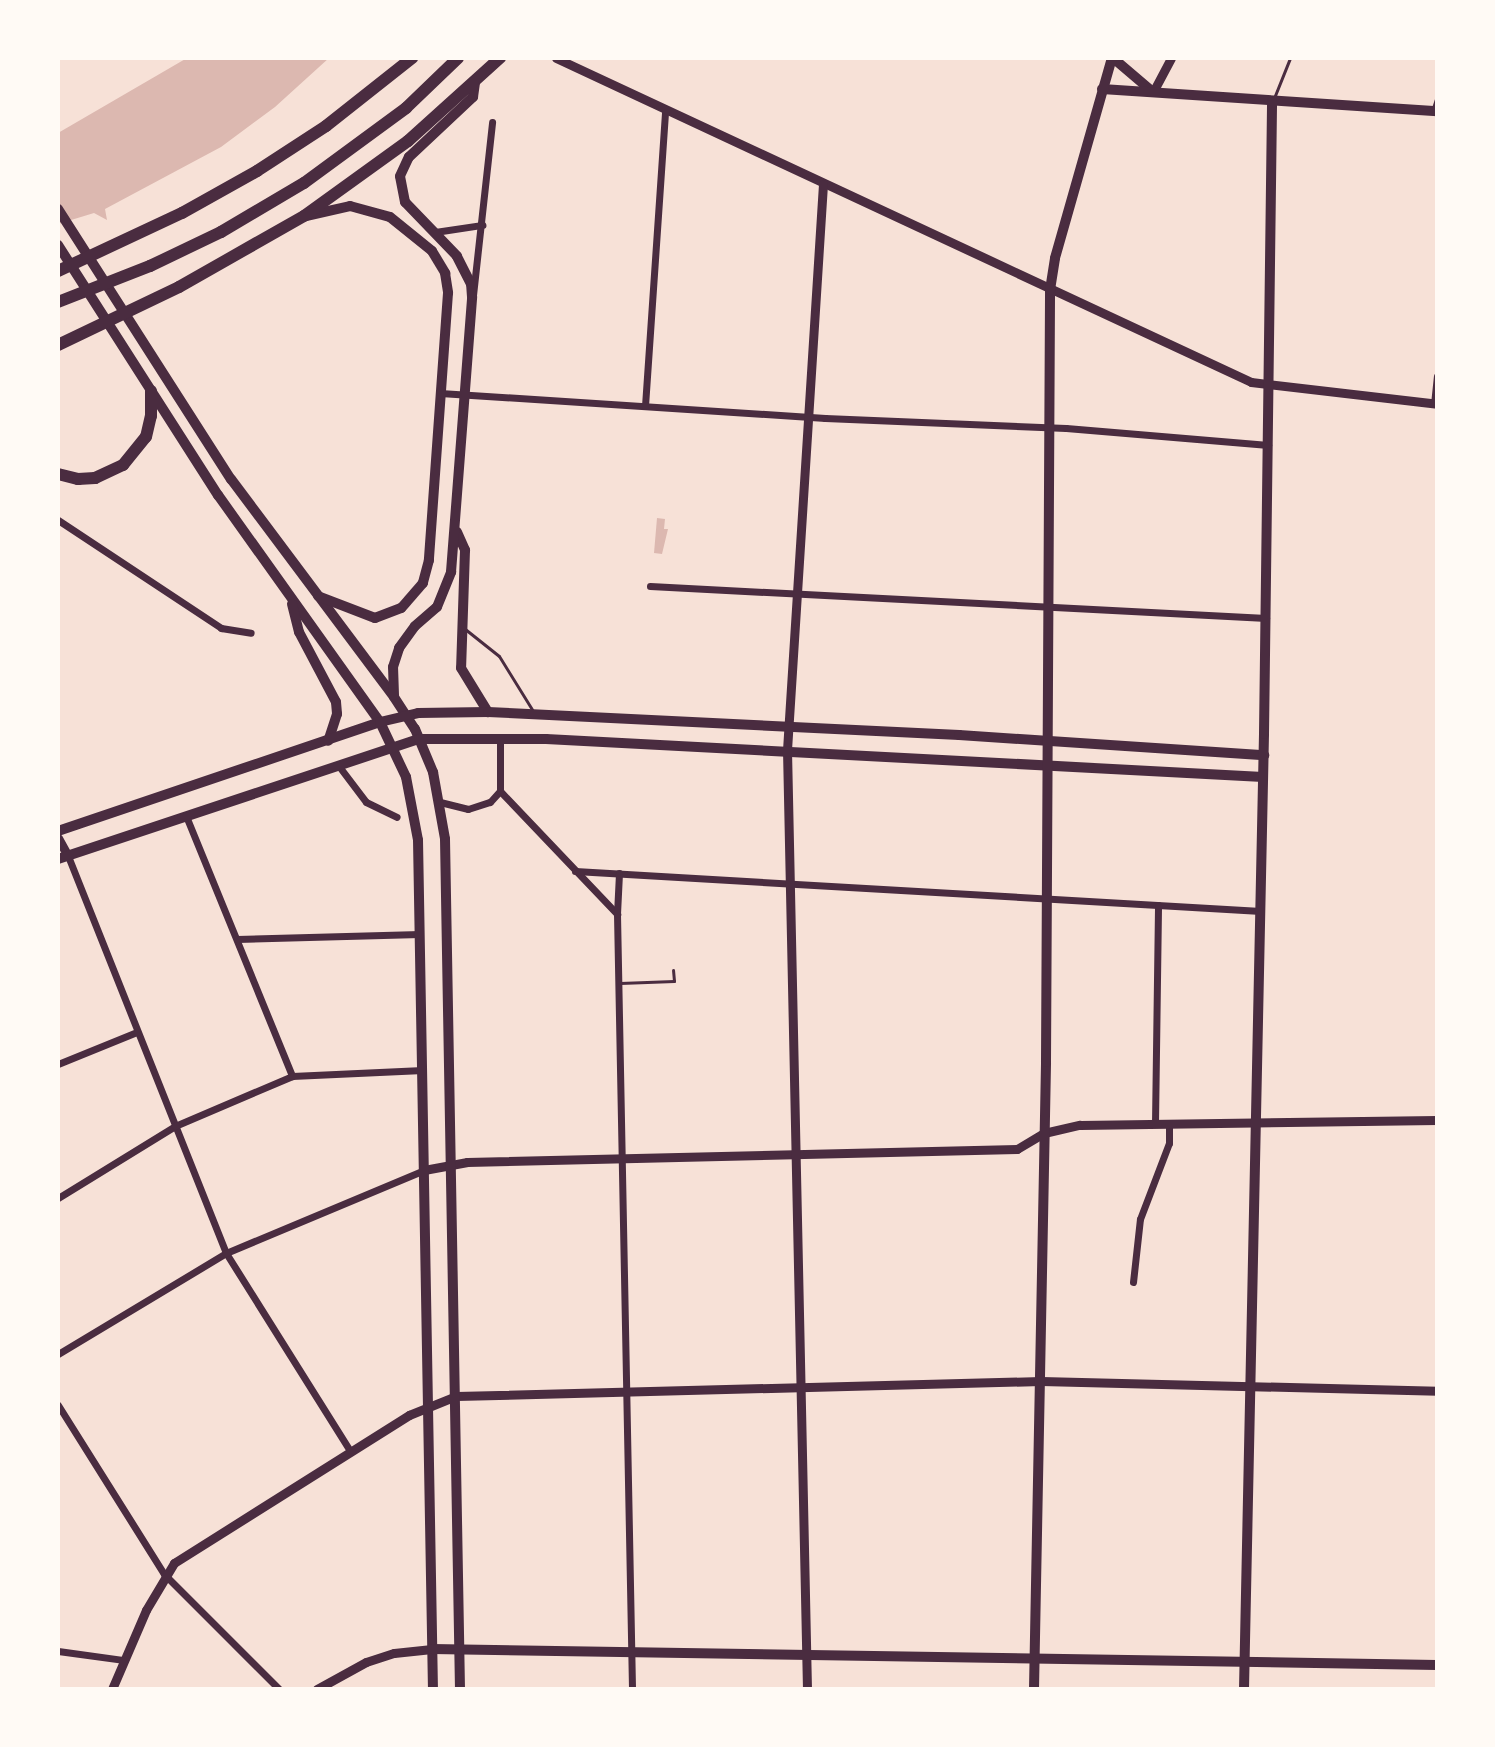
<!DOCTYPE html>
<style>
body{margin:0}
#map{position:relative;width:1495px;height:1747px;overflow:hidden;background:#f7e1d7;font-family:"Golos Text",sans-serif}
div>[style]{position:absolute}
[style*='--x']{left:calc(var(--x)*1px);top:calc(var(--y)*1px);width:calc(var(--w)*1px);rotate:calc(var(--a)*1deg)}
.water>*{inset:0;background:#dcb8b0}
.service>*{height:3px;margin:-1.5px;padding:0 1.5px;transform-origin:1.5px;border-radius:1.5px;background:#4a2c40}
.minor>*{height:7px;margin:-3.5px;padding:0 3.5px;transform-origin:3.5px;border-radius:3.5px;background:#4a2c40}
.tertiary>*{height:9px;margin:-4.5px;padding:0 4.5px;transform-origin:4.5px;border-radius:4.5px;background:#4a2c40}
.secondary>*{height:10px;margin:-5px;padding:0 5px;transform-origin:5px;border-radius:5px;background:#4a2c40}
.trunk>*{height:12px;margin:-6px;padding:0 6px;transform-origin:6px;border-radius:6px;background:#4a2c40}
.motorway>*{height:12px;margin:-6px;padding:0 6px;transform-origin:6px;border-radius:6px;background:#4a2c40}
span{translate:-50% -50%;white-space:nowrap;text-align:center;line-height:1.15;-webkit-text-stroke:8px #fffaf5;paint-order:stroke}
.frame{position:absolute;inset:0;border:60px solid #fffaf5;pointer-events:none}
</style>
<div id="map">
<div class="water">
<i style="clip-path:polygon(187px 58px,329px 58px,275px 107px,221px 147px,105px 209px,107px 220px,94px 213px,58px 224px,58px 133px)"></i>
<i style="clip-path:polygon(657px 518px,665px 519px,664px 529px,668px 529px,662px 554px,654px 553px)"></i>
</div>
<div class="service">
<i style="--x:1274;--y:98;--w:43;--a:-68.2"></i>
<i style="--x:1433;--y:108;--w:13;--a:-72"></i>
<i style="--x:465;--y:629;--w:43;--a:38.5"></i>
<i style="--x:499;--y:656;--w:65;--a:58.3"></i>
<i style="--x:620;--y:983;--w:54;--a:-2.1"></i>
<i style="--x:674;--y:981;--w:11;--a:-95"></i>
</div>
<div class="minor">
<i style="--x:435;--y:232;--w:48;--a:-8.5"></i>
<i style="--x:473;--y:295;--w:174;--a:-83.7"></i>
<i style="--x:440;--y:393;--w:386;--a:3.7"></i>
<i style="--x:825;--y:418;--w:241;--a:2.4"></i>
<i style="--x:1066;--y:428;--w:203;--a:4.8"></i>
<i style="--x:1434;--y:404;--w:28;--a:-84"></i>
<i style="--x:645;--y:406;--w:296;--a:-86.1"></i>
<i style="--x:58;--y:520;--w:196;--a:33.5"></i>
<i style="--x:221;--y:628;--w:30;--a:9"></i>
<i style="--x:650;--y:586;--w:617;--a:2.97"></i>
<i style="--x:338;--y:765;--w:46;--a:52.9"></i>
<i style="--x:366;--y:802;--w:34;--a:26"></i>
<i style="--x:500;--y:791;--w:170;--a:46.4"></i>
<i style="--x:617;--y:914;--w:775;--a:88.89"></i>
<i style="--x:440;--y:802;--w:29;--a:14"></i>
<i style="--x:468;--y:809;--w:23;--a:-18"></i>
<i style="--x:490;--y:802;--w:15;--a:-48"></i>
<i style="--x:500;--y:791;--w:54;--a:-90"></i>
<i style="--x:186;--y:816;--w:281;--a:67.8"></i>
<i style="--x:68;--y:856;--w:427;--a:68.3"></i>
<i style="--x:226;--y:1253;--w:235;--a:57.9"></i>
<i style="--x:575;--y:871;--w:687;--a:3.34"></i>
<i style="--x:617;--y:914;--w:41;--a:-87.2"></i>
<i style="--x:237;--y:939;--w:183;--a:-1.6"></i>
<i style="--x:58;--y:1064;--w:85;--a:-22.1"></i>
<i style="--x:1155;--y:1123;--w:218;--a:-89.2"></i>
<i style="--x:58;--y:1198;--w:137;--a:-31.6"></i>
<i style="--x:175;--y:1126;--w:127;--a:-23.1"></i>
<i style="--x:292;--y:1076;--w:131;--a:-2.6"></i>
<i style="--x:1133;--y:1282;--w:63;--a:-83.7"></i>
<i style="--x:1140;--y:1219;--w:81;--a:-69.1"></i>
<i style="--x:1169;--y:1143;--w:20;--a:-90"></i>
<i style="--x:58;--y:1354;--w:196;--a:-31"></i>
<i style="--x:226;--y:1253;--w:215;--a:-22.7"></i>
<i style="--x:58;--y:1405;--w:199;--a:57.9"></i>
<i style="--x:164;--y:1574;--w:163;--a:45"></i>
<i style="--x:58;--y:1651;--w:67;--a:7.8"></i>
</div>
<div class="tertiary">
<i style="--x:556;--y:58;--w:767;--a:24.99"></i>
<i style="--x:1251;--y:382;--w:187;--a:6.7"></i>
<i style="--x:1153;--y:92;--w:38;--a:-62"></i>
<i style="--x:58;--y:838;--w:21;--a:61"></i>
<i style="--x:424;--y:1170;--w:44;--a:-10.5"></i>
<i style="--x:467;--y:1162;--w:550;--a:-1.35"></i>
<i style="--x:1017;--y:1149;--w:31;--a:-31"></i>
<i style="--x:1044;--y:1133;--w:37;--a:-13"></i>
<i style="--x:1080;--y:1125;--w:357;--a:-0.8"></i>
<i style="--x:112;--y:1689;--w:86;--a:-66.7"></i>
<i style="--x:146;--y:1610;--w:55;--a:-59.2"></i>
<i style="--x:174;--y:1563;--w:278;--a:-32.2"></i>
<i style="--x:409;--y:1415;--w:51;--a:-22"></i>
<i style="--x:456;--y:1396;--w:585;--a:-1.47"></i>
<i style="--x:1041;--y:1381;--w:396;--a:1.4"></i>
<i style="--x:317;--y:1689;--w:56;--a:-28.9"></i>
<i style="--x:366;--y:1662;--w:29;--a:-18"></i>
<i style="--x:394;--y:1653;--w:38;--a:-6"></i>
<i style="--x:807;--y:1689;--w:939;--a:-91.22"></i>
<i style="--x:787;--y:750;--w:567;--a:-86.36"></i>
</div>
<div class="secondary">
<i style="--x:1113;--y:58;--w:52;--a:40.4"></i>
<i style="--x:1102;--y:89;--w:336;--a:3.8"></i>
<i style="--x:58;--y:209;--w:321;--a:57.4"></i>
<i style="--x:231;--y:479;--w:272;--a:53.2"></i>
<i style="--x:394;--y:697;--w:38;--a:57"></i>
<i style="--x:415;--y:729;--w:47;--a:67.3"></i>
<i style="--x:433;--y:772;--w:68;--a:79.8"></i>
<i style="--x:445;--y:839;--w:850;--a:88.99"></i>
<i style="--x:306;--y:216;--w:45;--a:-12.8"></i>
<i style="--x:350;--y:206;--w:41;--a:15.4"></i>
<i style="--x:390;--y:217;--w:54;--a:39"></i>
<i style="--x:432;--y:251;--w:26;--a:59"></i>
<i style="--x:445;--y:273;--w:20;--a:81"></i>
<i style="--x:448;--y:293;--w:268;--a:94.1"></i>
<i style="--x:429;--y:560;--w:24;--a:105"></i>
<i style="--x:423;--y:583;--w:33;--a:131"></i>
<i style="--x:401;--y:608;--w:28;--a:159"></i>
<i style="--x:375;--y:618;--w:61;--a:-158.9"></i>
<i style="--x:58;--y:245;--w:297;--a:57.4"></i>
<i style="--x:218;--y:495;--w:279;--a:54.5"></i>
<i style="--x:380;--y:722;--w:61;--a:64.7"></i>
<i style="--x:406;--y:777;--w:64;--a:79.2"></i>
<i style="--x:418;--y:840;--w:849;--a:88.99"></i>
<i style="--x:457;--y:532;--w:20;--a:66"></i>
<i style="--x:465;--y:550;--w:118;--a:91.9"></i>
<i style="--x:461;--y:668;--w:52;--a:58.5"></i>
<i style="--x:292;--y:604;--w:29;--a:76"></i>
<i style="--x:299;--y:632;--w:79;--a:62.1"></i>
<i style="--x:336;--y:702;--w:12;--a:85"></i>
<i style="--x:337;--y:714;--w:28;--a:108"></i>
<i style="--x:394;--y:695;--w:28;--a:-92"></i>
<i style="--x:393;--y:667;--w:20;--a:-72"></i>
<i style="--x:399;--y:648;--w:27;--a:-54"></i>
<i style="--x:415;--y:626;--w:29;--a:-41"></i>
<i style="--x:437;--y:607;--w:38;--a:-68"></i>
<i style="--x:451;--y:572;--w:276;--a:-85.6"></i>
<i style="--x:472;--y:297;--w:13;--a:-94"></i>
<i style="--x:471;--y:284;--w:31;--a:-117"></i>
<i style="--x:457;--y:256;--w:75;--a:-133.9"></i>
<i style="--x:405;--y:202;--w:26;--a:-101"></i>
<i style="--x:400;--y:176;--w:21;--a:-65"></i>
<i style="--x:409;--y:157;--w:88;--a:-43.2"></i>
<i style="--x:473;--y:97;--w:15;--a:-82"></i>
<i style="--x:58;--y:831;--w:340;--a:-18.7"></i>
<i style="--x:380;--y:722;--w:39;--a:-13"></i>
<i style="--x:418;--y:713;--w:70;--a:-0.8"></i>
<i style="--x:488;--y:712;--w:472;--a:2.8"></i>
<i style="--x:959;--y:735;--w:306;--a:3.8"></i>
<i style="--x:58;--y:859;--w:380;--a:-18.4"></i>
<i style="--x:419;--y:739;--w:127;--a:0"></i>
<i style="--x:546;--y:739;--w:718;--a:3.03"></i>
<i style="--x:432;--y:1649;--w:1005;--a:0.91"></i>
<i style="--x:1034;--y:1689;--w:627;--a:-88.9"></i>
<i style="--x:1046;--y:1062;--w:772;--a:-89.7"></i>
<i style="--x:1050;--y:290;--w:32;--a:-81"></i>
<i style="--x:1055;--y:258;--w:208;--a:-74.1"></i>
<i style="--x:1244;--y:1689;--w:955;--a:-88.8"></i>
<i style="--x:1264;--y:734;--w:632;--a:-89.27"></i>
</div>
<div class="trunk">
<i style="--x:58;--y:302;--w:99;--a:-21.4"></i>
<i style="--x:150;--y:266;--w:79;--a:-25.6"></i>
<i style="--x:221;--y:232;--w:96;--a:-30.6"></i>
<i style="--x:304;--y:183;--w:127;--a:-36.3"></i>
<i style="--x:406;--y:108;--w:72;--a:-43.9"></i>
<i style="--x:58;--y:345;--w:134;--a:-25.6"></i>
<i style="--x:179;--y:287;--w:144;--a:-29.6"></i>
<i style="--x:304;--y:216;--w:128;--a:-35.8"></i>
<i style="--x:408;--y:141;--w:124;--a:-42.1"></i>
<i style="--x:58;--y:474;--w:21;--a:14"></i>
<i style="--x:78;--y:479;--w:17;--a:-3"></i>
<i style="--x:95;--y:478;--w:31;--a:-25"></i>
<i style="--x:123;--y:465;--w:36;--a:-51"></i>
<i style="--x:146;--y:437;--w:22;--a:-77"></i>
<i style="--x:151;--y:416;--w:25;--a:-90"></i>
</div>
<div class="motorway">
<i style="--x:58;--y:271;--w:137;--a:-25.1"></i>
<i style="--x:182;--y:213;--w:86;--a:-29.2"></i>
<i style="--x:257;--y:171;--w:82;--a:-33.1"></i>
<i style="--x:326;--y:126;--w:110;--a:-38.3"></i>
</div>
<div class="frame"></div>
</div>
